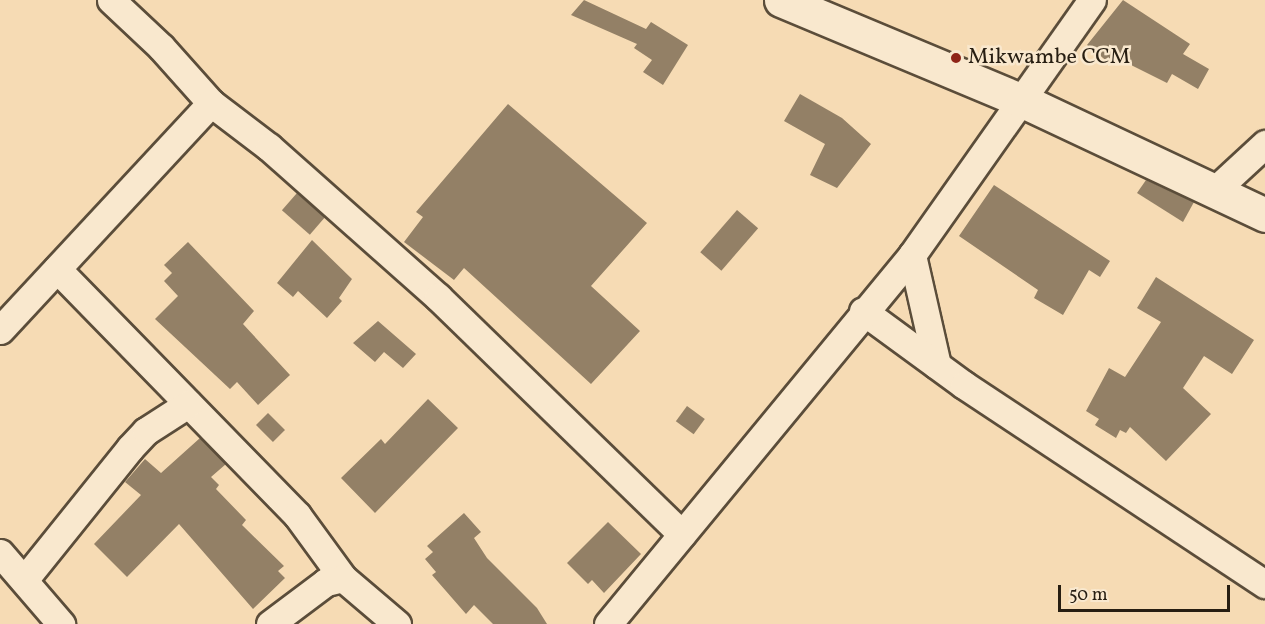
<!DOCTYPE html>
<style>
body{margin:0}
#map{position:relative;width:1265px;height:624px;overflow:hidden;background:#f6dbb4;font-family:Vollkorn,serif}
div>[style]{position:absolute}
[style*='--x']{left:calc(var(--x)*1px);top:calc(var(--y)*1px);width:calc(var(--w)*1px);rotate:calc(var(--a)*1deg)}
.building>*{inset:0;background:#938066;transform-origin:0 0}
.roads{filter:drop-shadow(2px 0 #5b4d3a) drop-shadow(-2px 0 #5b4d3a) drop-shadow(0 2px #5b4d3a) drop-shadow(0 -2px #5b4d3a)}
.minor>*{height:27px;margin:-13.5px;padding:0 13.5px;transform-origin:13.5px;border-radius:13.5px;background:#f9e8ce}
.secondary>*{height:33px;margin:-16.5px;padding:0 16.5px;transform-origin:16.5px;border-radius:16.5px;background:#f9e8ce}
.dots>*{width:16px;height:16px;translate:-50% -50%;box-sizing:border-box;border:3px solid #f9e8ce;border-radius:50%}
span{translate:-50% -50%;white-space:nowrap;text-align:center;line-height:1.15;-webkit-text-stroke:5px #f9e8ce;paint-order:stroke}
.poi-label{font-size:22px;color:#271e12}
.left{translate:0 -50%;text-align:left}
.scale{position:absolute;left:1058px;top:585px;width:172px;height:27px;box-sizing:border-box;border:3px solid #271e12;border-top:0;padding-left:8px;font-size:18px;line-height:21px;white-space:nowrap;color:#271e12;-webkit-text-stroke:4px #f9e8ce;paint-order:stroke}
</style>
<div id="map">
<div class="building">
<i style="clip-path:polygon(584px 0,646px 29px,651px 22px,688px 45px,663px 85px,643px 72px,652px 60px,634px 48px,637px 44px,571px 15px)"></i>
<i style="clip-path:polygon(1123px 0,1190px 44px,1183px 54px,1209px 69px,1198px 89px,1172px 74px,1167px 83px,1113px 56px,1108px 62px,1087px 45px)"></i>
<i style="clip-path:polygon(800px 94px,842px 118px,871px 144px,837px 188px,810px 175px,825px 144px,784px 121px)"></i>
<i style="clip-path:polygon(508px 104px,647px 223px,591px 286px,640px 331px,591px 384px,464px 268px,454px 280px,404px 242px,423px 217px,416px 212px)"></i>
<i style="clip-path:polygon(1146px 180px,1194px 202px,1183px 222px,1137px 193px)"></i>
<i style="clip-path:polygon(994px 185px,1110px 261px,1100px 277px,1089px 270px,1063px 315px,1034px 298px,1038px 290px,959px 236px)"></i>
<i style="left:297px;top:193px;width:37px;height:23px;rotate:41deg"></i>
<i style="left:737px;top:210px;width:28px;height:56px;rotate:41deg"></i>
<i style="clip-path:polygon(312px 240px,352px 279px,339px 298px,342px 301px,327px 318px,298px 291px,293px 297px,277px 283px)"></i>
<i style="clip-path:polygon(188px 242px,254px 311px,243px 324px,290px 375px,258px 405px,237px 382px,230px 389px,155px 319px,178px 296px,164px 281px,172px 273px,164px 265px)"></i>
<i style="clip-path:polygon(1156px 277px,1254px 340px,1232px 374px,1204px 356px,1183px 388px,1211px 414px,1166px 461px,1130px 427px,1126px 433px,1120px 430px,1116px 438px,1095px 425px,1099px 419px,1086px 411px,1109px 368px,1125px 377px,1161px 322px,1137px 308px)"></i>
<i style="clip-path:polygon(378px 321px,416px 354px,403px 368px,384px 352px,375px 362px,353px 343px)"></i>
<i style="clip-path:polygon(428px 399px,458px 428px,375px 513px,341px 478px,381px 439px,385px 444px)"></i>
<i style="left:687px;top:406px;width:22px;height:19px;rotate:36deg"></i>
<i style="left:268px;top:413px;width:24px;height:17px;rotate:45deg"></i>
<i style="clip-path:polygon(200px 438px,226px 464px,211px 477px,219px 485px,216px 489px,246px 520px,242px 525px,284px 566px,278px 571px,285px 578px,253px 609px,179px 524px,127px 577px,94px 544px,141px 495px,125px 482px,145px 459px,161px 473px)"></i>
<i style="clip-path:polygon(464px 513px,481px 532px,474px 538px,487px 558px,537px 608px,547px 624px,493px 624px,474px 605px,466px 614px,432px 575px,436px 572px,425px 559px,433px 552px,427px 546px)"></i>
<i style="clip-path:polygon(608px 522px,641px 554px,604px 593px,592px 580px,588px 584px,567px 563px)"></i>
</div>
<div class="roads">
<div class="minor">
<i style="--x:111;--y:0;--w:69;--a:43.2"></i>
<i style="--x:161;--y:47;--w:75;--a:48.2"></i>
<i style="--x:211;--y:103;--w:73;--a:37.2"></i>
<i style="--x:269;--y:147;--w:226;--a:41.6"></i>
<i style="--x:438;--y:297;--w:340;--a:44.2"></i>
<i style="--x:1213;--y:192;--w:71;--a:-42.7"></i>
<i style="--x:912;--y:255;--w:113;--a:77.2"></i>
<i style="--x:57;--y:269;--w:344;--a:45.7"></i>
<i style="--x:297;--y:515;--w:78;--a:53.9"></i>
<i style="--x:863;--y:311;--w:125;--a:36.2"></i>
<i style="--x:964;--y:385;--w:361;--a:33.5"></i>
<i style="--x:0;--y:330;--w:310;--a:-47.1"></i>
<i style="--x:0;--y:553;--w:94;--a:49.3"></i>
<i style="--x:24;--y:580;--w:169;--a:-51.2"></i>
<i style="--x:130;--y:448;--w:23;--a:-47"></i>
<i style="--x:146;--y:431;--w:50;--a:-32.7"></i>
<i style="--x:270;--y:624;--w:70;--a:-36.9"></i>
<i style="--x:326;--y:582;--w:17;--a:-13"></i>
<i style="--x:343;--y:578;--w:71;--a:40.4"></i>
<i style="--x:608;--y:624;--w:478;--a:-50.5"></i>
<i style="--x:912;--y:255;--w:312;--a:-54.8"></i>
</div>
<div class="secondary">
<i style="--x:781;--y:0;--w:262;--a:22.7"></i>
<i style="--x:1023;--y:101;--w:268;--a:25.2"></i>
</div>
</div>
<div class="dots">
<i style="left:956px;top:58px;background:#8f2418"></i>
</div>
<div class="poi-label">
<span class="left" style="left:968px;top:58px">Mikwambe CCM</span>
</div>
<div class="scale">50 m</div>
</div>
